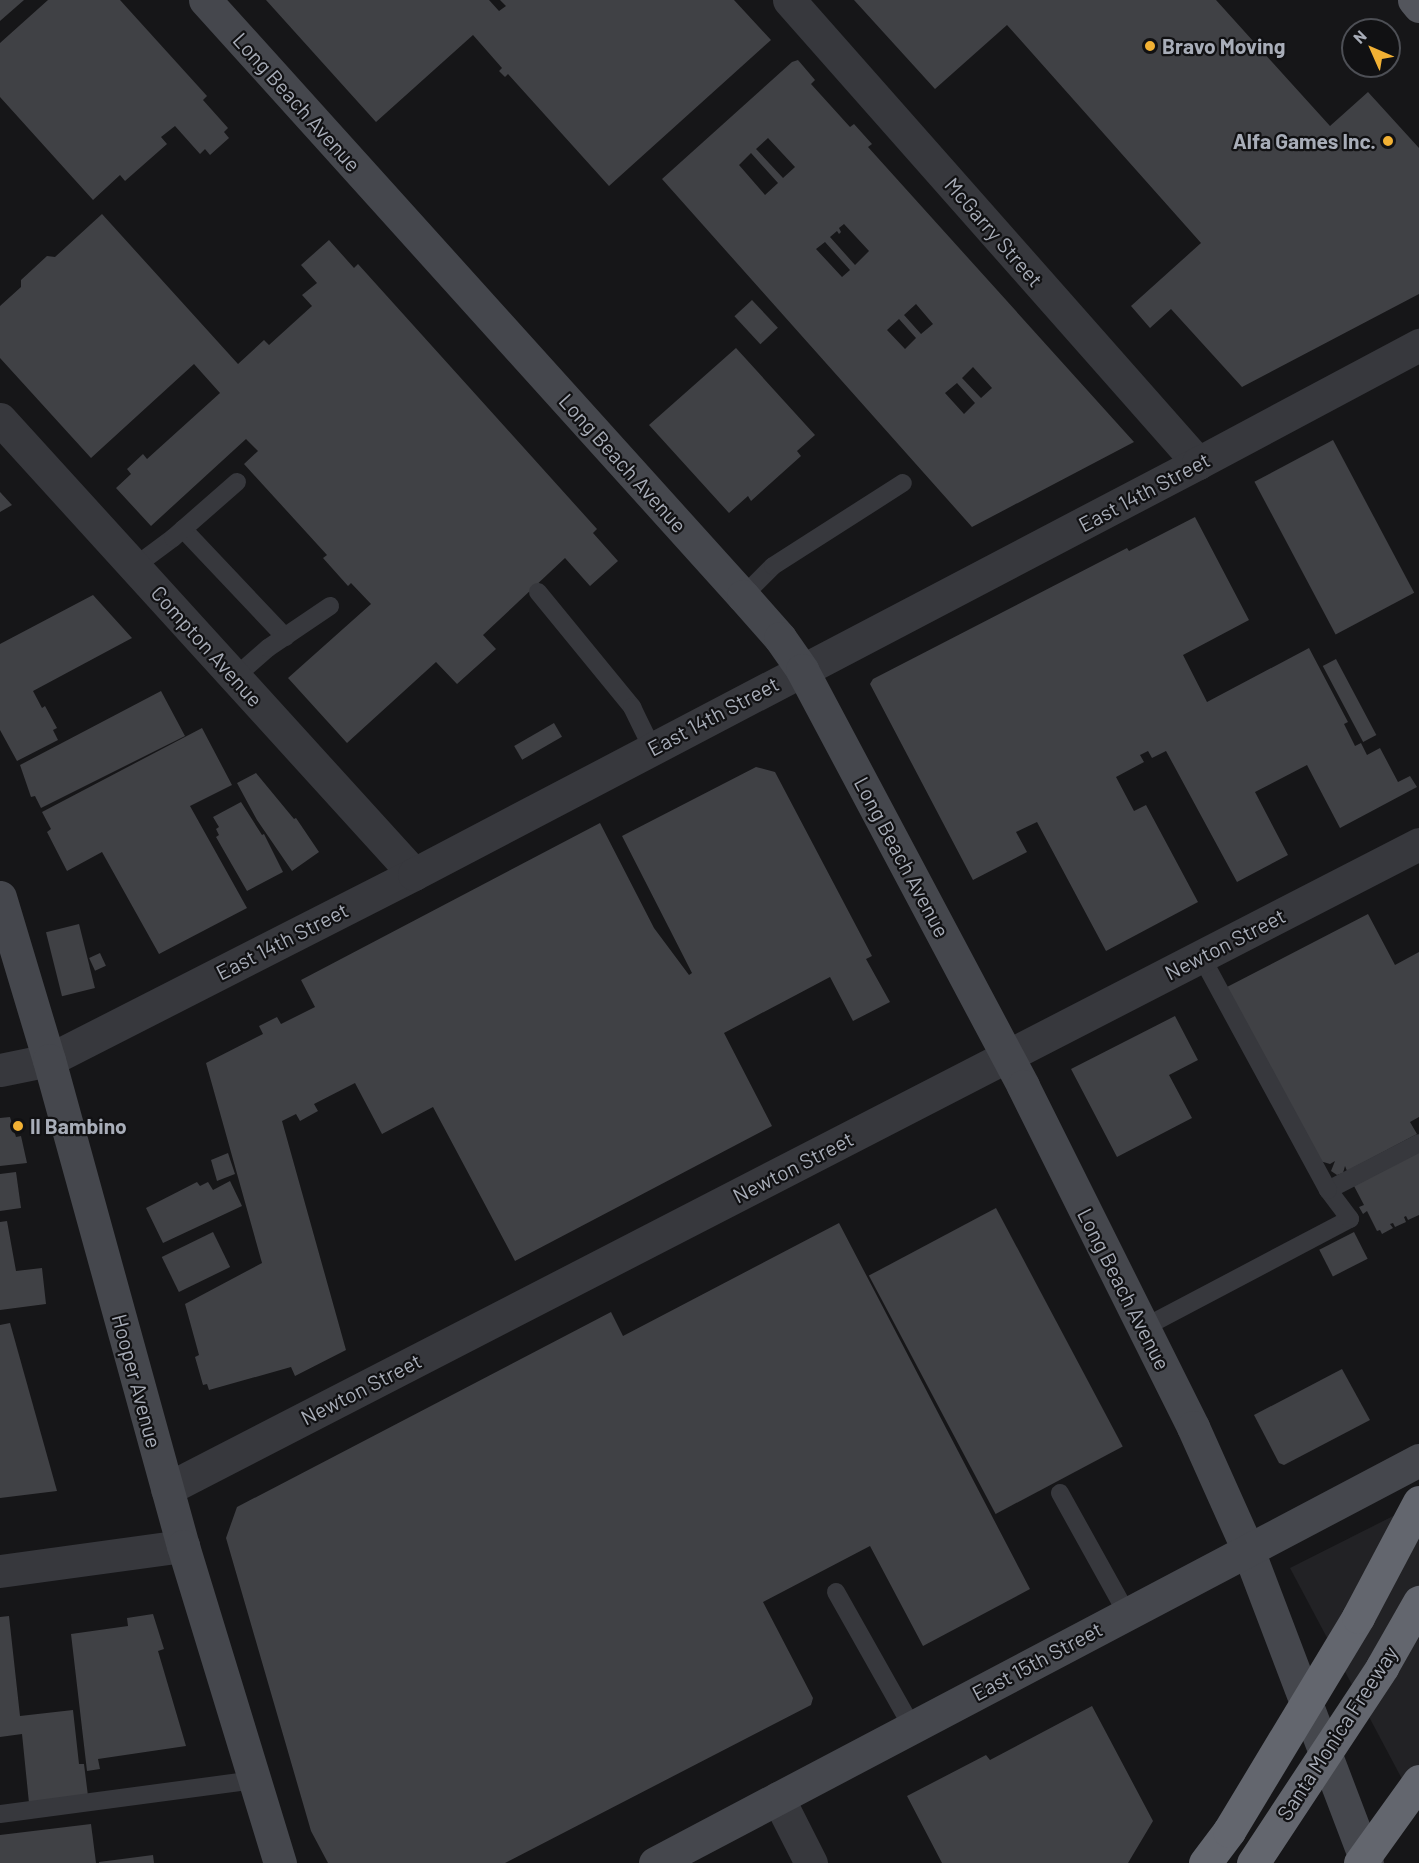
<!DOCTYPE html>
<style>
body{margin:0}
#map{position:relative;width:1419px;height:1863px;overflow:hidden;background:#161618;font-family:Barlow,sans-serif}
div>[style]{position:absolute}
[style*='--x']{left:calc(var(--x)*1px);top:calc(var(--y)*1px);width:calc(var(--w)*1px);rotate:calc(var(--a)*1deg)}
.built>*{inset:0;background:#222225}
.building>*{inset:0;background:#404145;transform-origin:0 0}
.lane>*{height:18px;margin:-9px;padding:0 9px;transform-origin:9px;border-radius:9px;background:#37383d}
.street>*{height:33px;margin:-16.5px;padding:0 16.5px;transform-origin:16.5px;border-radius:16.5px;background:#37383d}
.secondary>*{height:33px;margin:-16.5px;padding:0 16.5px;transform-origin:16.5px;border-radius:16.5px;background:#45474d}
.primary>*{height:33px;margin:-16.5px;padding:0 16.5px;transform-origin:16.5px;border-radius:16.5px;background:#53555c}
.highway-bridge>*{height:33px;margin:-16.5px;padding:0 16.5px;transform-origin:16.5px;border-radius:16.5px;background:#63666e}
.dots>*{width:16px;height:16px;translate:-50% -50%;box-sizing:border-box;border:3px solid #111113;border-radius:50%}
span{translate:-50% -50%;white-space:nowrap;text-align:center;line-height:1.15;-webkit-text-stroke:4.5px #111113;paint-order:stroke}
.poi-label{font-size:21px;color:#a8adb8;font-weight:700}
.left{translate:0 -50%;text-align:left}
.right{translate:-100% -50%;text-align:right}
.street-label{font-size:21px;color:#a8adb8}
.north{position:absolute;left:1341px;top:18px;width:60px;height:60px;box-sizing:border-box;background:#111113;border:2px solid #4d4f55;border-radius:50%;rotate:315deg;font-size:16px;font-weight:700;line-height:24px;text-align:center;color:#a8adb8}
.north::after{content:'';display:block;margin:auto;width:21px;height:27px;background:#f2b134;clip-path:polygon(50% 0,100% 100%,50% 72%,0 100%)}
</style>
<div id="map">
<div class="built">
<i style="clip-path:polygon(1419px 1503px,1419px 1811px,1290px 1568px)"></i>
</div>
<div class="building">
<i style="clip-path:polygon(0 0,24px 0,0 21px)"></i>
<i style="clip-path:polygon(48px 0,120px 0,207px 96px,203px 100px,228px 128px,224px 132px,229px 138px,210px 155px,205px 149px,200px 154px,175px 126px,161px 137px,167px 144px,125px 181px,120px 175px,93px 200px,0 97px,0 43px)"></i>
<i style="clip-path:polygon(266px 0,489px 0,499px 11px,506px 6px,500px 0,734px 0,771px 40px,609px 186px,508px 74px,505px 77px,499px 71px,502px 68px,473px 35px,376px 122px)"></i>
<i style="clip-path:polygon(854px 0,1216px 0,1330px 126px,1368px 92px,1419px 148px,1419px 294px,1242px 387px,1171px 309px,1150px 328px,1131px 306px,1201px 243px,1007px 25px,935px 89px)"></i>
<i style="clip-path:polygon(evenodd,798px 60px,815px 80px,811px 84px,850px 127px,854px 124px,872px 144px,868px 147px,1134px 442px,972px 527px,662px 179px,792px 62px,798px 60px,768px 138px,795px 167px,783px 178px,756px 149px,768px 138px,798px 60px,751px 153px,778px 183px,765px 195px,739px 165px,751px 153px,798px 60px,844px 224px,869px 251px,855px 265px,830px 237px,837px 231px,839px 234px,841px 232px,839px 228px,844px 224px,798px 60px,825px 242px,850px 270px,842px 277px,816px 249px,825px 242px,798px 60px,916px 304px,933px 324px,921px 334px,904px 315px,916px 304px,798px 60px,899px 319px,916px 338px,905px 349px,887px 330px,899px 319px,798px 60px,973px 367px,992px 388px,981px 398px,962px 378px,973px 367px,798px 60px,957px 383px,975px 403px,964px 414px,945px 393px,957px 383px)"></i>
<i style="clip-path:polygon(102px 214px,238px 364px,264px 340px,269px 345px,312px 306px,302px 295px,317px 283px,301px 265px,329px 240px,354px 268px,358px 264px,597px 529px,593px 533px,618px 561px,590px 586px,565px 558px,483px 635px,496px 649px,457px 684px,436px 662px,347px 743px,288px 678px,371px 604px,351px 583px,348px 586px,323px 558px,327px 555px,244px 464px,258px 451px,246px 439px,151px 526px,116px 488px,131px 474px,127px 469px,143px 454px,147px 459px,220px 393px,194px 364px,91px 458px,0 358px,0 306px,21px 287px,21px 280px,47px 256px,55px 257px)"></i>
<i style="left:752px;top:300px;width:38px;height:24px;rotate:47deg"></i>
<i style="clip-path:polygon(736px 348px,815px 435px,797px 451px,801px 456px,751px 501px,748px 496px,729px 513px,649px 425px)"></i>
<i style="left:1333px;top:440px;width:173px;height:89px;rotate:62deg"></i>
<i style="clip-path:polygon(0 492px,12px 505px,0 512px)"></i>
<i style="clip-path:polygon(1195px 517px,1249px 620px,1183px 655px,1207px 702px,1309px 648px,1348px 722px,1344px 724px,1355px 746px,1361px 743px,1367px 755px,1380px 748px,1398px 782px,1410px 776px,1417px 787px,1340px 828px,1307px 765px,1255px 792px,1288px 855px,1237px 882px,1166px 751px,1152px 758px,1148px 751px,1140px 755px,1144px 762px,1116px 777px,1134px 811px,1146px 805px,1198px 902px,1106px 951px,1037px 822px,1016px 832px,1027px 852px,973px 880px,870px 684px,873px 679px,1127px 548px,1129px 551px)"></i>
<i style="clip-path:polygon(93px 595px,132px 638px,33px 691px,42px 708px,45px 706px,57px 728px,53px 730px,58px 740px,17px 761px,0 730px,0 644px)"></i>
<i style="left:1336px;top:659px;width:86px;height:15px;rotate:62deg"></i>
<i style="clip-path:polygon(161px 691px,185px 736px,41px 808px,35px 796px,31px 797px,20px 765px)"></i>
<i style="left:554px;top:723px;width:16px;height:46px;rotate:60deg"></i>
<i style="clip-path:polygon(202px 728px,232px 785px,190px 806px,247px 908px,159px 954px,102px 852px,67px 871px,47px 832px,51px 829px,42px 812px)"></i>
<i style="clip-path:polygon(756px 767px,775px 772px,872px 956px,866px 959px,890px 1002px,853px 1021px,830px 977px,724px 1033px,772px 1126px,515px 1261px,433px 1107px,382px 1134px,355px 1083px,314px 1104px,318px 1111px,300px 1121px,296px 1114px,282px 1121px,346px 1350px,295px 1376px,291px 1367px,209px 1390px,207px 1384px,203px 1385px,195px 1357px,199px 1355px,185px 1304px,262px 1263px,206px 1063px,263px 1034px,259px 1026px,277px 1017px,281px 1024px,315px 1007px,301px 980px,600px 823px,654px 928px,689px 975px,692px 973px,622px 836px)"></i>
<i style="clip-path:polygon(256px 773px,294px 819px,296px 818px,319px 852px,292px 871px,257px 820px,237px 783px)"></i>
<i style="clip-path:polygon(241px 802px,262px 835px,264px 834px,283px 872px,247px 891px,216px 837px,219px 835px,216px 829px,219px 827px,213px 817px)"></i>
<i style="clip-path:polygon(1368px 914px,1395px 965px,1419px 952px,1419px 1117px,1410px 1122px,1417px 1134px,1347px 1171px,1345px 1166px,1343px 1173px,1337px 1175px,1331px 1171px,1335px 1161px,1330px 1164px,1320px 1161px,1227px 987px)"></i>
<i style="left:79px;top:924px;width:66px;height:34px;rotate:76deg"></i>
<i style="left:100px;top:953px;width:14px;height:12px;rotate:65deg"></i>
<i style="clip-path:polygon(1175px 1016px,1198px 1060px,1169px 1075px,1192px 1118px,1117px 1157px,1071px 1069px)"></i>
<i style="clip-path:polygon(10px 1117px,16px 1137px,21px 1136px,27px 1163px,0 1166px,0 1118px)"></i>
<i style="clip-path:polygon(1419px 1152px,1419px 1215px,1408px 1220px,1406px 1216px,1404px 1217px,1406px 1222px,1395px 1227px,1393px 1223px,1390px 1224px,1393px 1228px,1382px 1234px,1380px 1230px,1377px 1231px,1367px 1211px,1363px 1214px,1359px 1207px,1364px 1205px,1354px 1186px)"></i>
<i style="clip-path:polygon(228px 1153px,235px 1174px,217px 1181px,211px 1160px)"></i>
<i style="clip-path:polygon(16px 1172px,21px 1208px,0 1211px,0 1174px)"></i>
<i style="clip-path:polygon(230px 1181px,242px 1206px,163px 1243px,146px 1208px,197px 1182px,200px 1186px,208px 1182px,213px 1190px)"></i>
<i style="left:996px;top:1208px;width:270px;height:144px;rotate:62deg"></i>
<i style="clip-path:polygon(7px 1221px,16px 1271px,42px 1268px,46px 1304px,0 1310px,0 1222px)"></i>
<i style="clip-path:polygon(839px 1223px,1030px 1589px,923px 1646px,870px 1546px,763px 1602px,813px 1698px,811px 1705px,505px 1863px,328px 1863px,311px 1831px,226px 1538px,237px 1507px,611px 1312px,623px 1336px)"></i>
<i style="left:213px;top:1232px;width:39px;height:57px;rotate:64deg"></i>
<i style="left:1354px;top:1232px;width:30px;height:39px;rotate:63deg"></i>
<i style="clip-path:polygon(10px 1323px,57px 1491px,0 1498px,0 1325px)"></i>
<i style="clip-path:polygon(1342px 1369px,1370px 1420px,1284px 1465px,1279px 1463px,1254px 1415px)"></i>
<i style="clip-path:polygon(153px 1614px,164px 1649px,158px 1651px,186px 1746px,98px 1759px,100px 1769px,87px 1771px,71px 1634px,128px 1626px,127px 1618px)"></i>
<i style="clip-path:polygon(9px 1616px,20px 1716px,73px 1710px,79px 1764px,84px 1764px,88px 1796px,29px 1803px,22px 1734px,0 1737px,0 1617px)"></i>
<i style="clip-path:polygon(1092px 1706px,1153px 1821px,1128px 1863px,942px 1863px,907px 1796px,986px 1755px,990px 1760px)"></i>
<i style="clip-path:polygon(91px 1824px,96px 1863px,0 1863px,0 1835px)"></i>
<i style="clip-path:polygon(153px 1855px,154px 1863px,99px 1863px,99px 1862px)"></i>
</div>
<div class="lane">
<i style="--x:183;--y:529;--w:149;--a:46.6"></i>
<i style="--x:134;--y:567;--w:49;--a:-36.6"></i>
<i style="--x:173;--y:538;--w:85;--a:-41.2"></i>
<i style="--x:538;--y:592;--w:149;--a:50.7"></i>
<i style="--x:632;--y:707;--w:46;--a:64"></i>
<i style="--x:743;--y:596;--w:42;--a:-45"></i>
<i style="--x:773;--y:566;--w:154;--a:-32.6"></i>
<i style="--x:235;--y:677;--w:44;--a:-41.3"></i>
<i style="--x:268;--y:648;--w:75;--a:-34.1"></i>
<i style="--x:1328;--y:1190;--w:102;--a:-27.3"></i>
<i style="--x:1143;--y:1328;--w:234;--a:-27.8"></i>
<i style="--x:1350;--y:1219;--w:36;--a:-127"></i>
<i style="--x:1328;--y:1190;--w:266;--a:-118.5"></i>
<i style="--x:1060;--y:1493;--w:138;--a:61"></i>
<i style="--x:836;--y:1592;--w:155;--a:60.6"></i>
<i style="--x:0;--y:1814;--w:257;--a:-7.6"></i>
</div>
<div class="street">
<i style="--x:789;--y:0;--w:618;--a:48.54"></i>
<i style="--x:0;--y:419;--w:615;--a:47.7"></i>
<i style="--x:0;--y:1070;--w:50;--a:-11.5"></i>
<i style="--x:49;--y:1060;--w:410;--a:-27"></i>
<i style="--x:414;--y:874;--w:885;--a:-27.67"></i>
<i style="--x:1198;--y:463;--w:251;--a:-28.1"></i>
<i style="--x:167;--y:1489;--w:1408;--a:-27.26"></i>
<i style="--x:0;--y:1571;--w:185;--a:-7.8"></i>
<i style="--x:778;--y:1798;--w:73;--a:63.1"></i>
</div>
<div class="secondary">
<i style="--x:205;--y:0;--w:803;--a:47.93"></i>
<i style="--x:743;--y:596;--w:56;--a:48.6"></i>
<i style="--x:780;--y:638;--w:39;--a:55"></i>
<i style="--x:802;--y:670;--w:471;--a:62"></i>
<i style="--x:1023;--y:1086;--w:381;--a:63.5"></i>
<i style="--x:1193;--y:1427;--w:135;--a:65.9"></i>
<i style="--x:1248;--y:1550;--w:335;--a:69.2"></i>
<i style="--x:0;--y:897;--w:170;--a:73.3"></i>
<i style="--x:49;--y:1060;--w:504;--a:74.59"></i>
<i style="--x:183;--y:1546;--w:332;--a:73"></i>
<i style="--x:655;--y:1863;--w:864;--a:-27.81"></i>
</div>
<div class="primary">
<i style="--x:1414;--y:0;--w:8;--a:50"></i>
</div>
<div class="highway-bridge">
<i style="--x:1205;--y:1863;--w:40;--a:-53"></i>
<i style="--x:1229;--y:1831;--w:250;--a:-58.9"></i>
<i style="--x:1358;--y:1617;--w:130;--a:-62.1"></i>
<i style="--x:1253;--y:1863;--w:235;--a:-56.6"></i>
<i style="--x:1382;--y:1667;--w:75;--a:-60.4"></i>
<i style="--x:1360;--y:1863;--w:101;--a:-54.3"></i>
</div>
<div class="dots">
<i style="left:1150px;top:46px;background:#f2b134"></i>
<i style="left:1388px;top:141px;background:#f2b134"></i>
<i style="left:18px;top:1126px;background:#f2b134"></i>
</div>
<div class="poi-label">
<span class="left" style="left:1162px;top:46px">Bravo Moving</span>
<span class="right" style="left:1376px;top:141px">Alfa Games Inc.</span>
<span class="left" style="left:30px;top:1126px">Il Bambino</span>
</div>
<div class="street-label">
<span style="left:297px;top:102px;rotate:48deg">Long Beach Avenue</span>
<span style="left:994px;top:232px;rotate:49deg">McGarry Street</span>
<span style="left:623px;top:463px;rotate:48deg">Long Beach Avenue</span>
<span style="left:1144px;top:492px;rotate:-28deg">East 14th Street</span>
<span style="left:207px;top:646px;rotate:48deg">Compton Avenue</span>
<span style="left:713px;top:716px;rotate:-28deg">East 14th Street</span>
<span style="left:902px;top:857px;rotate:62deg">Long Beach Avenue</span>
<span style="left:282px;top:941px;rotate:-27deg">East 14th Street</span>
<span style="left:1225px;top:944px;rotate:-27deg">Newton Street</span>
<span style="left:793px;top:1167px;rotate:-27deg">Newton Street</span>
<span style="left:1124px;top:1289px;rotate:63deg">Long Beach Avenue</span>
<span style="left:137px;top:1381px;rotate:75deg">Hooper Avenue</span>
<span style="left:361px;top:1389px;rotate:-27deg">Newton Street</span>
<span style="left:1037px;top:1661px;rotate:-28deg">East 15th Street</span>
<span style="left:1337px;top:1733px;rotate:-57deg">Santa Monica Freeway</span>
</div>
<div class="north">N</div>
</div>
